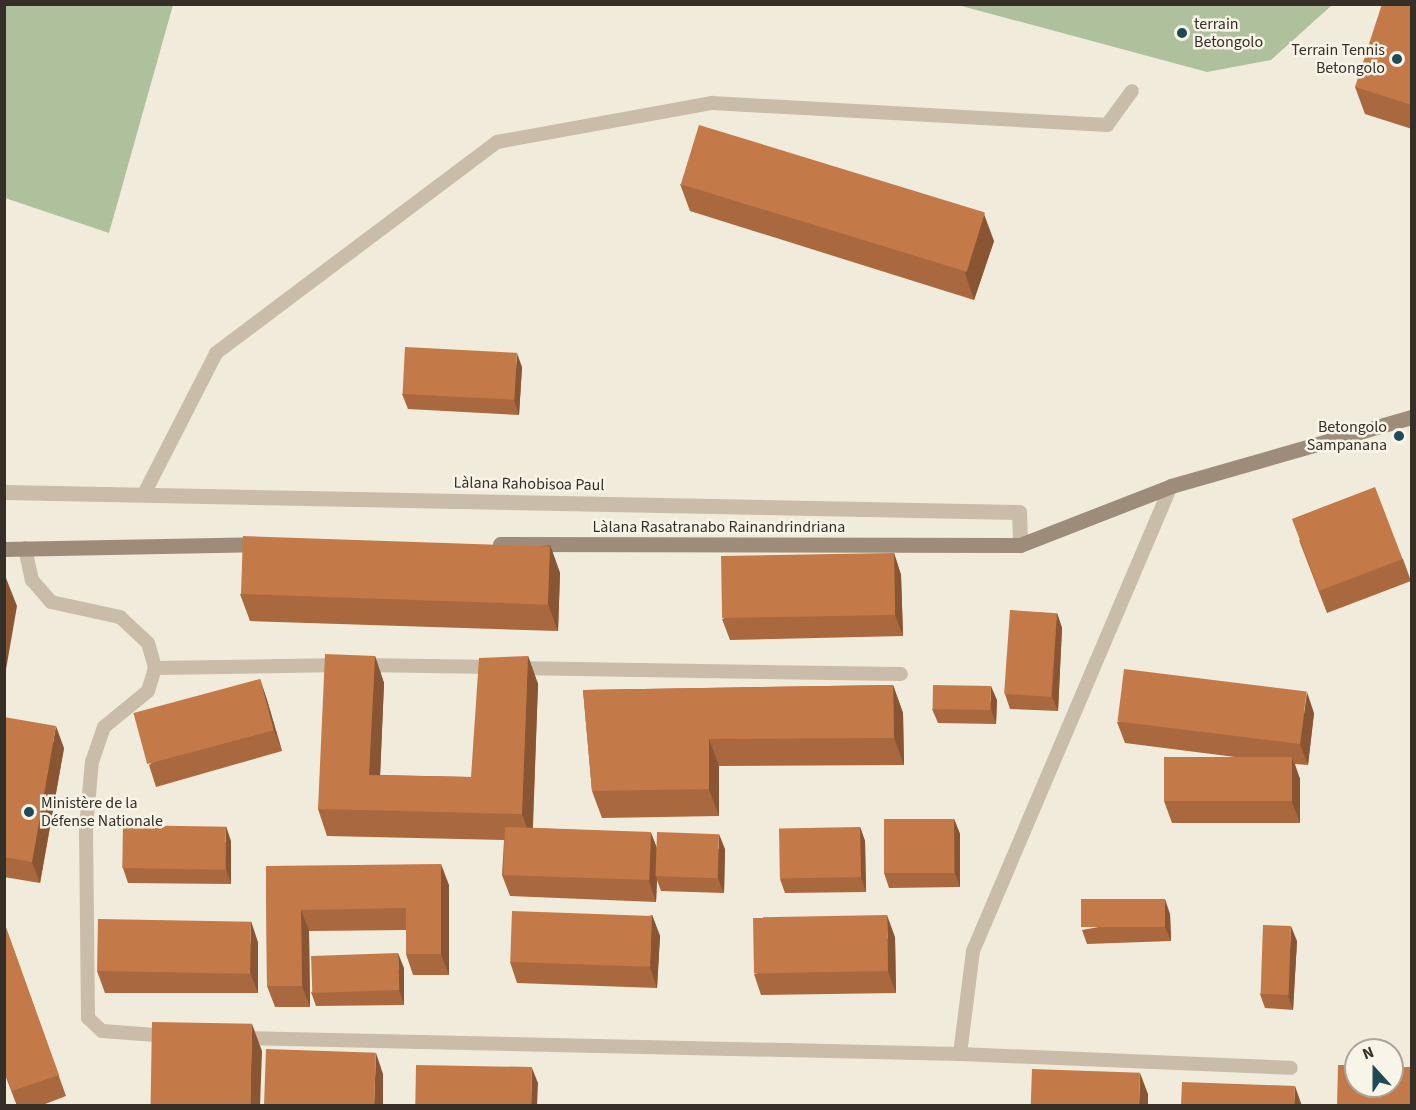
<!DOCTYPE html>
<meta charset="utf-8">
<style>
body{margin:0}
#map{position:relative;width:1416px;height:1110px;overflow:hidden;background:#f1ebdc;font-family:"Source Sans 3",sans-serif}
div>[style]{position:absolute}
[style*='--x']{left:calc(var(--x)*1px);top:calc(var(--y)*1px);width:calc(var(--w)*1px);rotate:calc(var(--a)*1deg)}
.green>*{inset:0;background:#afc09c}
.lane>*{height:14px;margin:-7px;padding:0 7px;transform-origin:7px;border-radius:7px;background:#c9bca8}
.street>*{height:15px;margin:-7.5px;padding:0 7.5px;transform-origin:7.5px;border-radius:7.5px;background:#c9bca8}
.secondary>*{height:15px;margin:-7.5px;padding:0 7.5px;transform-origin:7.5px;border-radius:7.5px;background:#9d8c79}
.wall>*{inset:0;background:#a9683e}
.shaded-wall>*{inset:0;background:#895532}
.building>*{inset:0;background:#c47948;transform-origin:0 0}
.dots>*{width:16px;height:16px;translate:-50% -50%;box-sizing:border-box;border:3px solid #f9f4e8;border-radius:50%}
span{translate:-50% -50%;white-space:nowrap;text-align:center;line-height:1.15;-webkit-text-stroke:5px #f9f4e8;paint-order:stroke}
.poi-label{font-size:16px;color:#362f28}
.left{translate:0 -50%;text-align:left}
.right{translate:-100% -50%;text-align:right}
.street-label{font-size:16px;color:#362f28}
.frame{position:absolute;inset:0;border:6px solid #362f28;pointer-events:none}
.north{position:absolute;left:1344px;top:1038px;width:60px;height:60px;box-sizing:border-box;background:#f9f4e8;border:2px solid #aba59b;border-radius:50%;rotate:339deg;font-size:16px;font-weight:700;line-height:24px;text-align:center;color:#362f28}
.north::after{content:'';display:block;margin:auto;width:21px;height:27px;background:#1e4b57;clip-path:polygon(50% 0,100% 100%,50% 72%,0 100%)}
</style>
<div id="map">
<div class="green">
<i style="clip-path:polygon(5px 4px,173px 5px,109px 233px,5px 198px)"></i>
<i style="clip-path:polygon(958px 5px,1332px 5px,1271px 60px,1207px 72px)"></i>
</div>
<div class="lane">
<i style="--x:144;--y:494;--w:158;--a:-62.9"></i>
<i style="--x:216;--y:353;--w:351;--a:-36.9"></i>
<i style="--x:497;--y:142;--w:219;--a:-10.3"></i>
<i style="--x:712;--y:103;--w:396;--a:3.2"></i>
<i style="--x:1107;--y:125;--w:42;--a:-53.7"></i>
<i style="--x:25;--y:548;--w:33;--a:78"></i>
<i style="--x:32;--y:580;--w:29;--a:49"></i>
<i style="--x:51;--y:602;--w:71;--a:12.3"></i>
<i style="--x:120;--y:617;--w:38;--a:43"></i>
<i style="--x:148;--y:643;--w:26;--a:74"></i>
<i style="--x:155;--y:668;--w:24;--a:107"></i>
<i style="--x:148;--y:691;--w:57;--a:140.7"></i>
<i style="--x:104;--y:727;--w:36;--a:109"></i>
<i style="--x:92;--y:761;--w:67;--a:95.1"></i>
<i style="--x:86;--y:828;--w:190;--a:89.4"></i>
<i style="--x:88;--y:1018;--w:19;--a:43"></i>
<i style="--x:102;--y:1031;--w:67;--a:4.3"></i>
<i style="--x:361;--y:665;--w:134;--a:0.9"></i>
<i style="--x:155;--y:668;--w:187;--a:-0.9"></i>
<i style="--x:514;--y:668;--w:387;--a:0.9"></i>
<i style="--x:239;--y:1038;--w:721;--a:1.27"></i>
<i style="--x:960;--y:1054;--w:104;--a:-82.8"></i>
<i style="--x:973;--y:951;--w:505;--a:-66.94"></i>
<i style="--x:960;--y:1054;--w:331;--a:2.4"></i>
</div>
<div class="street">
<i style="--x:4;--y:492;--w:1015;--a:1.13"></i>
<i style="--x:1019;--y:512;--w:33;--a:88"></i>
</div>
<div class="secondary">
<i style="--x:500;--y:544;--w:520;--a:0.11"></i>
<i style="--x:1020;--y:545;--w:162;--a:-21.3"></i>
<i style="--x:1171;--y:486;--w:251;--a:-16"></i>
<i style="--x:4;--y:549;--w:259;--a:-1.1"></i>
</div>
<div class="wall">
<i style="clip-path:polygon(1412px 4px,1412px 129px,1365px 114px,1355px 87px)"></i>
<i style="clip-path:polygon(680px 184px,994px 241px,974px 300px,690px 211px)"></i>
<i style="clip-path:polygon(522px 367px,519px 415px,408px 409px,402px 394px)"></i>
<i style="clip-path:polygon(1299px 540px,1403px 559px,1411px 581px,1327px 613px)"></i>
<i style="clip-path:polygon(550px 545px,560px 573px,558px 631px,250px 621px,240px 594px)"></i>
<i style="clip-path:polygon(894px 553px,901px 575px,903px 636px,730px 640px,722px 619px)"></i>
<i style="clip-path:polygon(1057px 613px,1062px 628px,1058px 711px,1010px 709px,1005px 694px)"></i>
<i style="clip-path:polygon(375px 656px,384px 683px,380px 775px,471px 777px,528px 656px,538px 684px,533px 828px,651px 833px,657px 848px,725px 849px,724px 893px,661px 891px,657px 880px,656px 902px,510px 896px,502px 875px,504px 840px,327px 836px,318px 809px)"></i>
<i style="clip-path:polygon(260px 679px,267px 700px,282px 751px,156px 787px,149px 765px)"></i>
<i style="clip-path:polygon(893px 685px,903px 713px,904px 765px,719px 766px,719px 816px,602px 818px,592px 791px,583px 690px)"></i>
<i style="clip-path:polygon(997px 700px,996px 724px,938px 723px,932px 709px)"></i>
<i style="clip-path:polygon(1314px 713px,1308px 765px,1295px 764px,1300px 779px,1300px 823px,1172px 823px,1164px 801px,1243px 758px,1125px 743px,1117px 722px)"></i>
<i style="clip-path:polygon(4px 717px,64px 748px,40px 883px,4px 877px)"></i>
<i style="clip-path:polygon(954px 819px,960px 834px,960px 887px,889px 888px,884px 873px)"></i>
<i style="clip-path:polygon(860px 827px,865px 841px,866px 892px,785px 893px,780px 879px)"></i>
<i style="clip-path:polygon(231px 841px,231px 884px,128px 883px,123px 868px)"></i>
<i style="clip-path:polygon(266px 866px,449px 885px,449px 975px,413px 975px,406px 954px,406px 930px,309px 931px,310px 1007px,275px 1007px,267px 986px)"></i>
<i style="clip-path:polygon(1170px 914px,1171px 941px,1087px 944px,1082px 930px)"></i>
<i style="clip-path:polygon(652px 915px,660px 936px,657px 988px,517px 983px,510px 962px)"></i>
<i style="clip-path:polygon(4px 922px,66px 1096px,40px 1106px,17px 1106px,4px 1072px)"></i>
<i style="clip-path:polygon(895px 937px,896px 993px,761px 995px,754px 974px)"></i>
<i style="clip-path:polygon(1297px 941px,1293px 1010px,1265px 1008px,1260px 994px)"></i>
<i style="clip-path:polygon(258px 942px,258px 993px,105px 993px,97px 971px)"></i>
<i style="clip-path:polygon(404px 968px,404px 1005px,316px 1006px,311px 992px)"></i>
</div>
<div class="shaded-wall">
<i style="clip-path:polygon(984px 214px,994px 241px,974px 300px,965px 273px)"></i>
<i style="clip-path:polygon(517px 353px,522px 367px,519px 415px,514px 400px)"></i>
<i style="clip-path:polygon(550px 545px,560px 573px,558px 631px,548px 604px)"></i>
<i style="clip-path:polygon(894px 553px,901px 575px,903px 636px,895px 615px)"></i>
<i style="clip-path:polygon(4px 573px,17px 606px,4px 681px)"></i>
<i style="clip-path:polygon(1057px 613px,1062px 628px,1058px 711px,1052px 696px)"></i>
<i style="clip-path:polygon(375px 656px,384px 683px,379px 802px,369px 775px)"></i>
<i style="clip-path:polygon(528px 656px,538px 684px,532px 841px,522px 814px)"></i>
<i style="clip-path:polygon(260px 679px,267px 700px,282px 751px,274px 730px)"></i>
<i style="clip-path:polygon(893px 685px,903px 713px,904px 765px,894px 738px)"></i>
<i style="clip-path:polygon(991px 686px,997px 700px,996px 724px,991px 709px)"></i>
<i style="clip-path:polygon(1307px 692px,1314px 713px,1308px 765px,1300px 744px)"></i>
<i style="clip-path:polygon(56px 726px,64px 748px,40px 883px,32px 862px)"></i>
<i style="clip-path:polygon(709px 739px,719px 766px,719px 816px,709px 789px)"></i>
<i style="clip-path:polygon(1292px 758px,1300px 779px,1300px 823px,1292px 802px)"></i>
<i style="clip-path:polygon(954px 819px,960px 834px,960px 887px,955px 873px)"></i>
<i style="clip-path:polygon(226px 826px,231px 841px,231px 884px,226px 869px)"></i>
<i style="clip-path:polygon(860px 827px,865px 841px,866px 892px,861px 877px)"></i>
<i style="clip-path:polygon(651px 833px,659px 854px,656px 876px,657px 880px,656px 902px,649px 881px)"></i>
<i style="clip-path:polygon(719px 834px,725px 849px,724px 893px,718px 878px)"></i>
<i style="clip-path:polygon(441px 864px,449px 885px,449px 975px,441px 954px)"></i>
<i style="clip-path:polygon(1165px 899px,1170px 914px,1171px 941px,1165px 927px)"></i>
<i style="clip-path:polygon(301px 910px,309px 931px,310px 1007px,302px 986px)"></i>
<i style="clip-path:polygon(652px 915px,660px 936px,657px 988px,650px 967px)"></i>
<i style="clip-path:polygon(887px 915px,895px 937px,896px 993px,888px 971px)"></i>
<i style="clip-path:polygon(251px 921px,258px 942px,258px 993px,250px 972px)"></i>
<i style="clip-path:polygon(1291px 926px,1297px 941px,1293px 1010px,1288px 995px)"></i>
<i style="clip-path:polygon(398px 953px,404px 968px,404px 1005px,399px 990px)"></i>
<i style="clip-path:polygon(252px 1024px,262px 1051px,260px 1106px,250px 1106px)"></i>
<i style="clip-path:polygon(376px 1053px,383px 1074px,383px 1106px,374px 1106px)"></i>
<i style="clip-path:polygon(532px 1068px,538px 1083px,537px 1106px,531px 1106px)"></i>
<i style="clip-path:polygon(1140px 1073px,1148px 1094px,1148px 1106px,1139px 1106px)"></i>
<i style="clip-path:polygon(1295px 1086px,1302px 1106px,1294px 1106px)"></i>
</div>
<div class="building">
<i style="clip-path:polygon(1382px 4px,1412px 4px,1412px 105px,1355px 87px)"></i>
<i style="left:699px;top:125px;width:299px;height:62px;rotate:17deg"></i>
<i style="left:405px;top:347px;width:112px;height:47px;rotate:3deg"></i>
<i style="left:1375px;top:487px;width:77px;height:89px;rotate:69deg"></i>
<i style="left:243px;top:536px;width:307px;height:58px;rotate:2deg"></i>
<i style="left:894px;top:553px;width:62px;height:173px;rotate:89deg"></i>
<i style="left:1010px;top:610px;width:47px;height:84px;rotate:4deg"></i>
<i style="clip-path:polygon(325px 654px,375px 656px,369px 775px,471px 777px,479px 658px,528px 656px,522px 814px,318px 809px)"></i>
<i style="left:1124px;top:669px;width:184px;height:53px;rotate:7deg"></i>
<i style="left:260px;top:679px;width:53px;height:131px;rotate:75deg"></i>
<i style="clip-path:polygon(893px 685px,894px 738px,709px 739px,709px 789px,592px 791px,583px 690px)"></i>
<i style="left:933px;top:685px;width:58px;height:24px;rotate:1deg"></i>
<i style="clip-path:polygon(4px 717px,56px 726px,32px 862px,4px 857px)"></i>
<i style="left:1164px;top:757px;width:128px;height:44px"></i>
<i style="left:884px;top:819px;width:70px;height:54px"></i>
<i style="left:123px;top:825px;width:103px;height:43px;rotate:1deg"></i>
<i style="left:505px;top:827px;width:146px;height:48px;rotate:2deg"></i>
<i style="left:860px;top:827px;width:50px;height:81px;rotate:89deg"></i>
<i style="left:657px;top:832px;width:62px;height:44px;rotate:2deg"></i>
<i style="clip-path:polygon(441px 864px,441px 954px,406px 954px,406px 908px,301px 910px,302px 986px,267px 986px,266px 866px)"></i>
<i style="left:1165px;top:899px;width:28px;height:84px;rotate:90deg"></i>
<i style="left:512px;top:911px;width:140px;height:51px;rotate:2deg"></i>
<i style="left:887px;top:915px;width:56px;height:134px;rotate:89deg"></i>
<i style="left:98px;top:919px;width:153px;height:52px;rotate:1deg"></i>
<i style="clip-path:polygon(4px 922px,59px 1075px,12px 1091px,4px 1071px)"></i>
<i style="left:1263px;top:925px;width:28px;height:69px;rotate:2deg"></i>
<i style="left:398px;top:953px;width:37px;height:87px;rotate:88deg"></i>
<i style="left:152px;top:1022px;width:100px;height:84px;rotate:1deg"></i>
<i style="left:266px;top:1049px;width:110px;height:57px;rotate:2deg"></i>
<i style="left:416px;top:1065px;width:116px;height:41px;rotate:1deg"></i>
<i style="clip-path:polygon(1338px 1065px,1356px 1065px,1356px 1086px,1392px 1086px,1392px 1067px,1412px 1067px,1412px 1106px,1337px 1106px)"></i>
<i style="left:1032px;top:1069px;width:108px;height:37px;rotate:2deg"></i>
<i style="clip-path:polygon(1182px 1082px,1295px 1086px,1294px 1106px,1181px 1106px)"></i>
</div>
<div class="dots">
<i style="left:1182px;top:33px;background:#1e4b57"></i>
<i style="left:1397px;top:59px;background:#1e4b57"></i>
<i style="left:1399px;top:436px;background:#1e4b57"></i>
<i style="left:29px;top:812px;background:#1e4b57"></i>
</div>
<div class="poi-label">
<span class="left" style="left:1194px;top:33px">terrain<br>Betongolo</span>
<span class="right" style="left:1385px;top:59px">Terrain Tennis<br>Betongolo</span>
<span class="right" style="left:1387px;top:436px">Betongolo<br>Sampanana</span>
<span class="left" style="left:41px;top:812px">Ministère de la<br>Défense Nationale</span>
</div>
<div class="street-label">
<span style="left:529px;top:484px;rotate:1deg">Làlana Rahobisoa Paul</span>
<span style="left:719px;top:527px">Làlana Rasatranabo Rainandrindriana</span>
</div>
<div class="frame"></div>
<div class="north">N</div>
</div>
